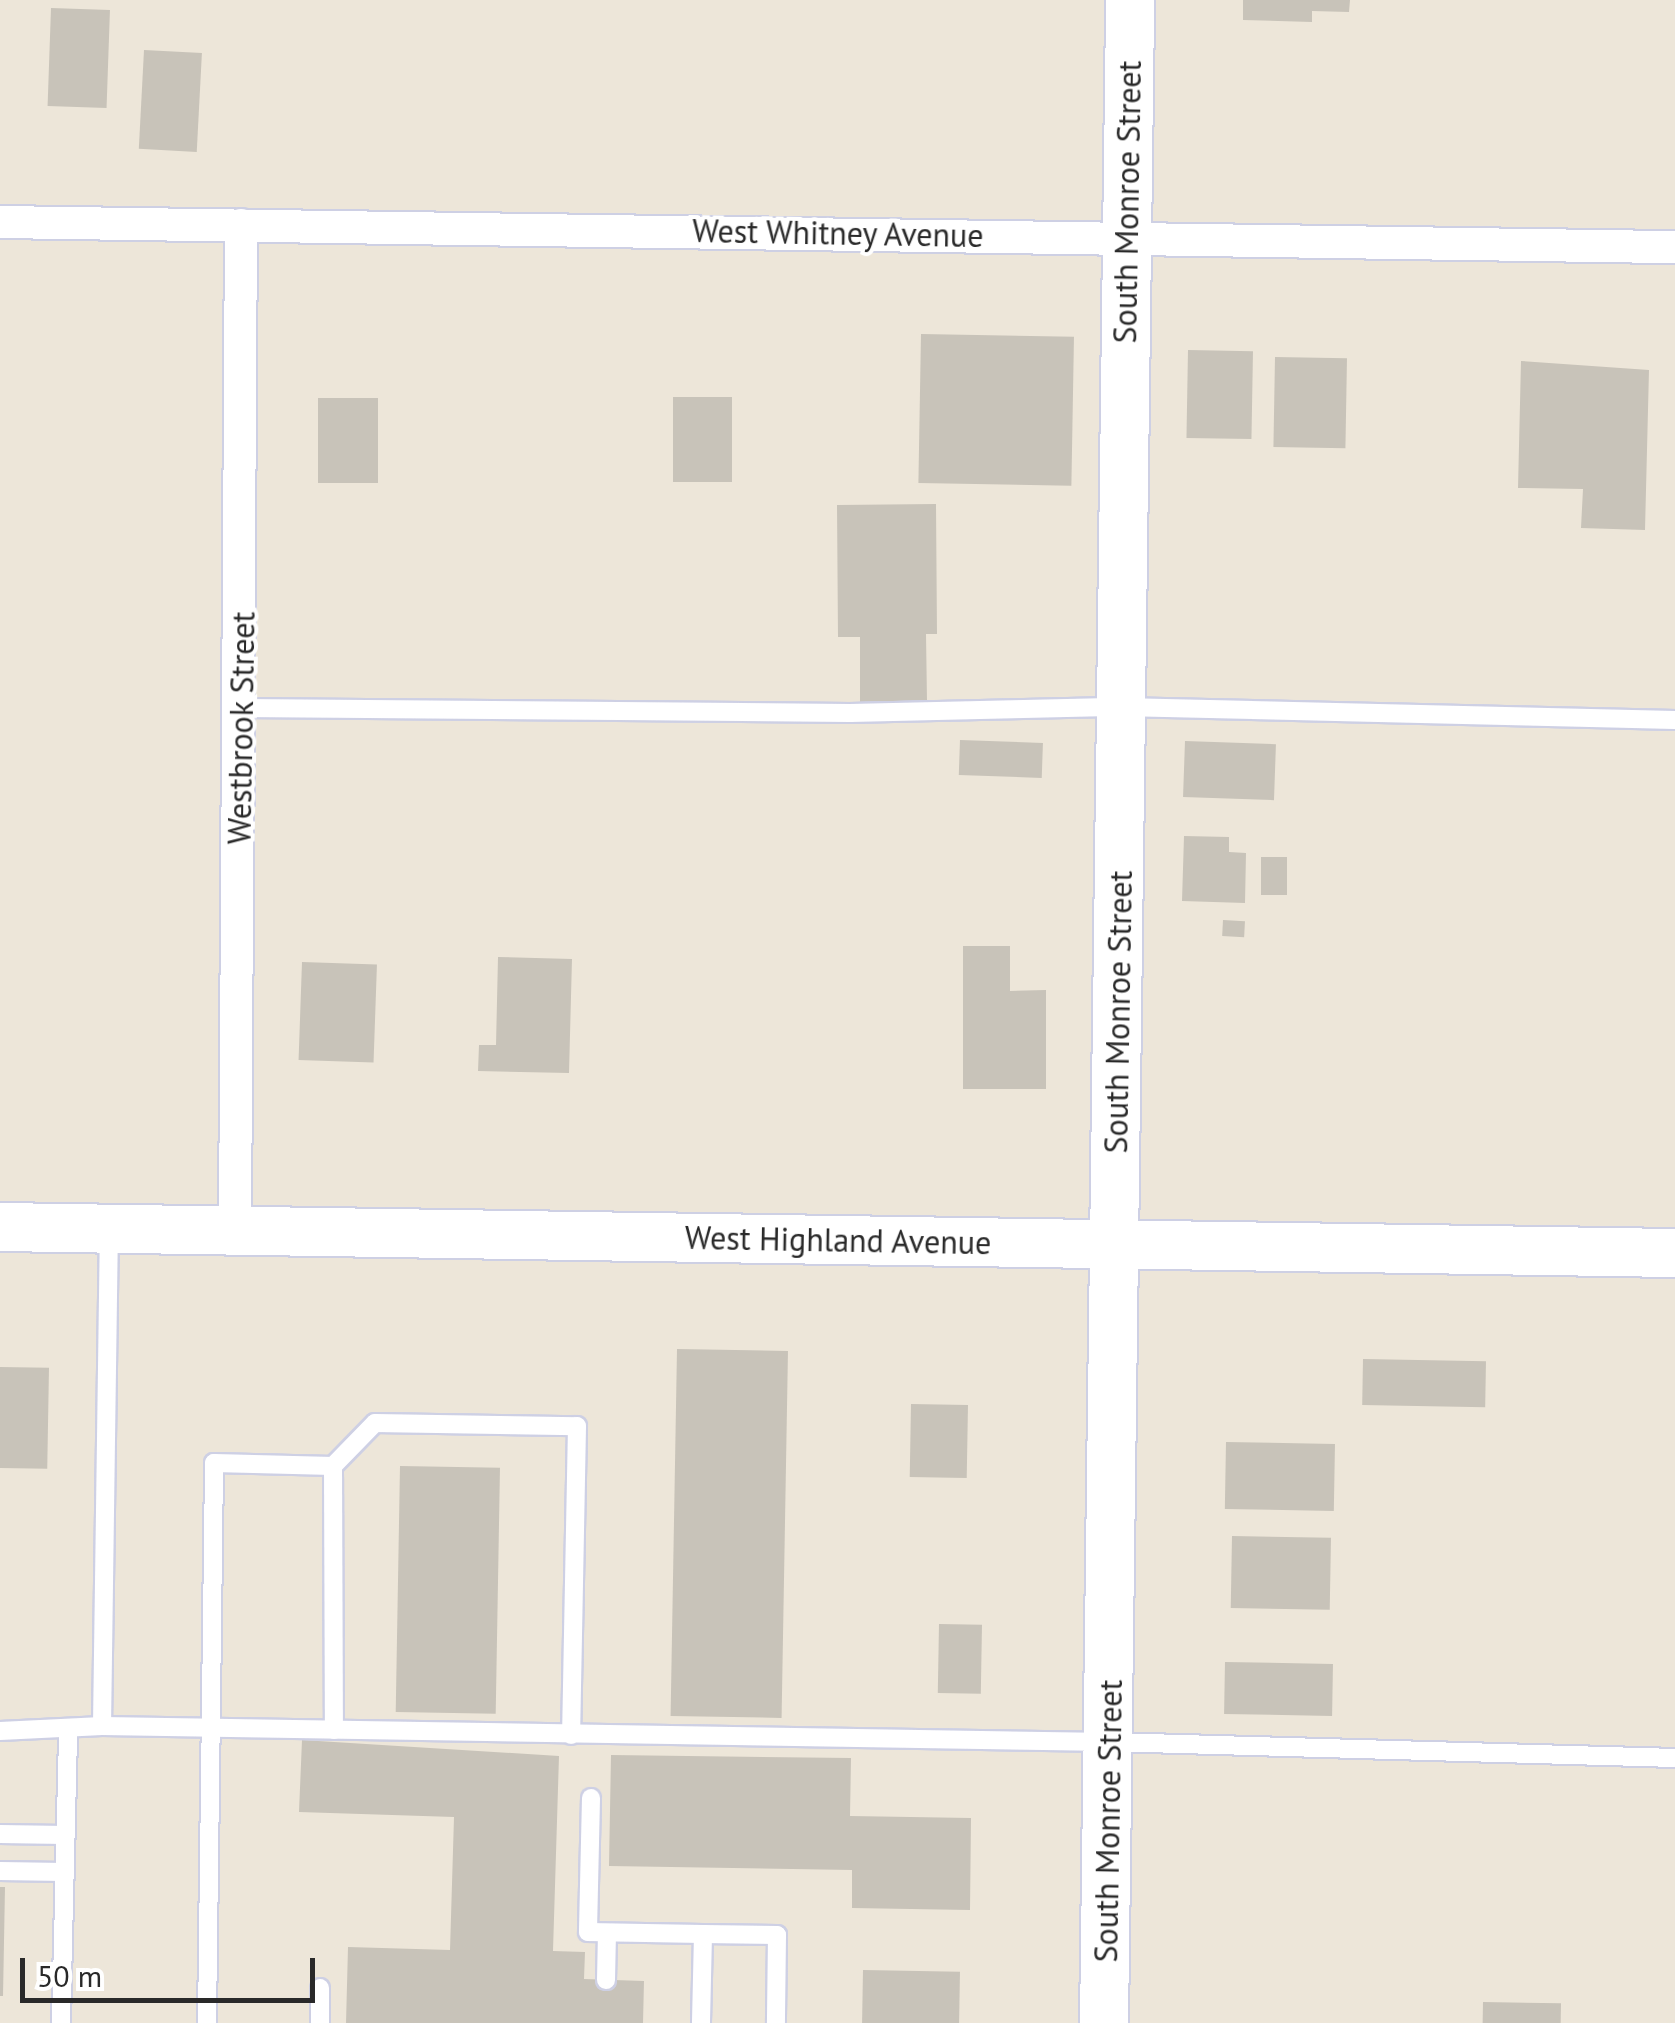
<!DOCTYPE html>
<style>
body{margin:0}
#map{position:relative;width:1675px;height:2023px;overflow:hidden;background:#ede6d9;font-family:"PT Sans",sans-serif}
div>[style]{position:absolute}
[style*='--x']{left:calc(var(--x)*1px);top:calc(var(--y)*1px);width:calc(var(--w)*1px);rotate:calc(var(--a)*1deg)}
.building>*{inset:0;background:#c8c3b9;transform-origin:0 0}
.roads{filter:drop-shadow(2px 0 #ced0e4) drop-shadow(-2px 0 #ced0e4) drop-shadow(0 2px #ced0e4) drop-shadow(0 -2px #ced0e4)}
.lane>*{height:18px;margin:-9px;padding:0 9px;transform-origin:9px;border-radius:9px;background:#fff}
.street>*{height:32px;margin:-16px;padding:0 16px;transform-origin:16px;border-radius:16px;background:#fff}
.secondary>*{height:48px;margin:-24px;padding:0 24px;transform-origin:24px;border-radius:24px;background:#fff}
span{translate:-50% -50%;white-space:nowrap;text-align:center;line-height:1.15;-webkit-text-stroke:8px #fff;paint-order:stroke}
.street-label{font-size:32px;color:#292929}
.scale{position:absolute;left:20px;top:1958px;width:295px;height:45px;box-sizing:border-box;border:5px solid #292929;border-top:0;padding-left:12px;font-size:30px;line-height:35px;white-space:nowrap;color:#292929;-webkit-text-stroke:8px #fff;paint-order:stroke}
</style>
<div id="map">
<div class="building">
<i style="clip-path:polygon(1243px 0,1350px 0,1349px 12px,1312px 11px,1312px 22px,1243px 20px)"></i>
<i style="left:51px;top:8px;width:59px;height:98px;rotate:2deg"></i>
<i style="left:144px;top:50px;width:58px;height:99px;rotate:3deg"></i>
<i style="left:921px;top:334px;width:153px;height:149px;rotate:1deg"></i>
<i style="left:1188px;top:350px;width:65px;height:88px;rotate:1deg"></i>
<i style="left:1275px;top:357px;width:72px;height:90px;rotate:1deg"></i>
<i style="clip-path:polygon(1521px 361px,1649px 370px,1645px 530px,1581px 528px,1583px 489px,1518px 488px)"></i>
<i style="left:673px;top:397px;width:59px;height:85px"></i>
<i style="left:318px;top:398px;width:60px;height:85px"></i>
<i style="clip-path:polygon(936px 504px,937px 634px,926px 634px,927px 701px,860px 702px,860px 637px,838px 637px,837px 505px)"></i>
<i style="left:960px;top:740px;width:83px;height:35px;rotate:2deg"></i>
<i style="left:1185px;top:741px;width:91px;height:56px;rotate:2deg"></i>
<i style="clip-path:polygon(1184px 836px,1229px 837px,1229px 852px,1246px 853px,1245px 903px,1182px 901px)"></i>
<i style="left:1261px;top:857px;width:26px;height:38px"></i>
<i style="left:1223px;top:920px;width:22px;height:16px;rotate:3deg"></i>
<i style="clip-path:polygon(963px 946px,1010px 946px,1010px 991px,1046px 990px,1046px 1089px,963px 1089px)"></i>
<i style="clip-path:polygon(498px 957px,572px 959px,569px 1073px,478px 1071px,479px 1045px,496px 1045px)"></i>
<i style="left:302px;top:962px;width:75px;height:98px;rotate:2deg"></i>
<i style="left:677px;top:1349px;width:111px;height:367px;rotate:1deg"></i>
<i style="left:1363px;top:1359px;width:123px;height:46px;rotate:1deg"></i>
<i style="left:0;top:1367px;width:49px;height:101px;rotate:1deg"></i>
<i style="left:911px;top:1404px;width:57px;height:73px;rotate:1deg"></i>
<i style="left:1226px;top:1442px;width:109px;height:67px;rotate:1deg"></i>
<i style="left:400px;top:1466px;width:100px;height:246px;rotate:1deg"></i>
<i style="left:1232px;top:1536px;width:99px;height:72px;rotate:1deg"></i>
<i style="left:939px;top:1624px;width:43px;height:69px;rotate:1deg"></i>
<i style="left:1225px;top:1662px;width:108px;height:52px;rotate:1deg"></i>
<i style="clip-path:polygon(302px 1740px,559px 1756px,553px 1951px,585px 1952px,584px 1979px,644px 1981px,643px 2023px,346px 2023px,348px 1947px,450px 1950px,454px 1817px,299px 1812px)"></i>
<i style="clip-path:polygon(611px 1755px,851px 1758px,850px 1816px,971px 1818px,970px 1910px,852px 1908px,852px 1870px,609px 1866px)"></i>
<i style="clip-path:polygon(0 1887px,5px 1887px,3px 1996px,0 1996px)"></i>
<i style="left:863px;top:1970px;width:97px;height:53px;rotate:1deg"></i>
<i style="left:1483px;top:2002px;width:78px;height:21px;rotate:1deg"></i>
</div>
<div class="roads">
<div class="lane">
<i style="--x:241;--y:708;--w:609;--a:0.47"></i>
<i style="--x:850;--y:713;--w:271;--a:-1.3"></i>
<i style="--x:1121;--y:707;--w:554;--a:1.34"></i>
<i style="--x:333;--y:1466;--w:264;--a:89.8"></i>
<i style="--x:102;--y:1726;--w:494;--a:-89.2"></i>
<i style="--x:0;--y:1731;--w:102;--a:-2.8"></i>
<i style="--x:102;--y:1726;--w:1008;--a:0.91"></i>
<i style="--x:1110;--y:1742;--w:565;--a:1.62"></i>
<i style="--x:591;--y:1798;--w:134;--a:91.3"></i>
<i style="--x:588;--y:1932;--w:115;--a:1"></i>
<i style="--x:703;--y:1934;--w:89;--a:91.3"></i>
<i style="--x:0;--y:1834;--w:65;--a:0.9"></i>
<i style="--x:0;--y:1871;--w:64;--a:0.9"></i>
<i style="--x:703;--y:1934;--w:74;--a:0.8"></i>
<i style="--x:777;--y:1935;--w:88;--a:90.7"></i>
<i style="--x:606;--y:1980;--w:47;--a:-88.8"></i>
<i style="--x:320;--y:1988;--w:35;--a:90"></i>
<i style="--x:61;--y:2023;--w:291;--a:-88.6"></i>
<i style="--x:207;--y:2023;--w:560;--a:-89.28"></i>
<i style="--x:214;--y:1463;--w:119;--a:1.4"></i>
<i style="--x:333;--y:1466;--w:60;--a:-45.7"></i>
<i style="--x:375;--y:1423;--w:202;--a:0.9"></i>
<i style="--x:577;--y:1426;--w:309;--a:91.1"></i>
</div>
<div class="street">
<i style="--x:0;--y:222;--w:1675;--a:0.86"></i>
<i style="--x:235;--y:1231;--w:1006;--a:-89.66"></i>
</div>
<div class="secondary">
<i style="--x:0;--y:1227;--w:1675;--a:0.89"></i>
<i style="--x:1104;--y:2023;--w:2023;--a:-89.26"></i>
</div>
</div>
<div class="street-label">
<span style="left:1127px;top:202px;rotate:-89deg">South Monroe Street</span>
<span style="left:838px;top:233px;rotate:1deg">West Whitney Avenue</span>
<span style="left:241px;top:728px;rotate:-89deg">Westbrook Street</span>
<span style="left:1118px;top:1012px;rotate:-89deg">South Monroe Street</span>
<span style="left:838px;top:1240px;rotate:1deg">West Highland Avenue</span>
<span style="left:1108px;top:1821px;rotate:-89deg">South Monroe Street</span>
</div>
<div class="scale">50 m</div>
</div>
